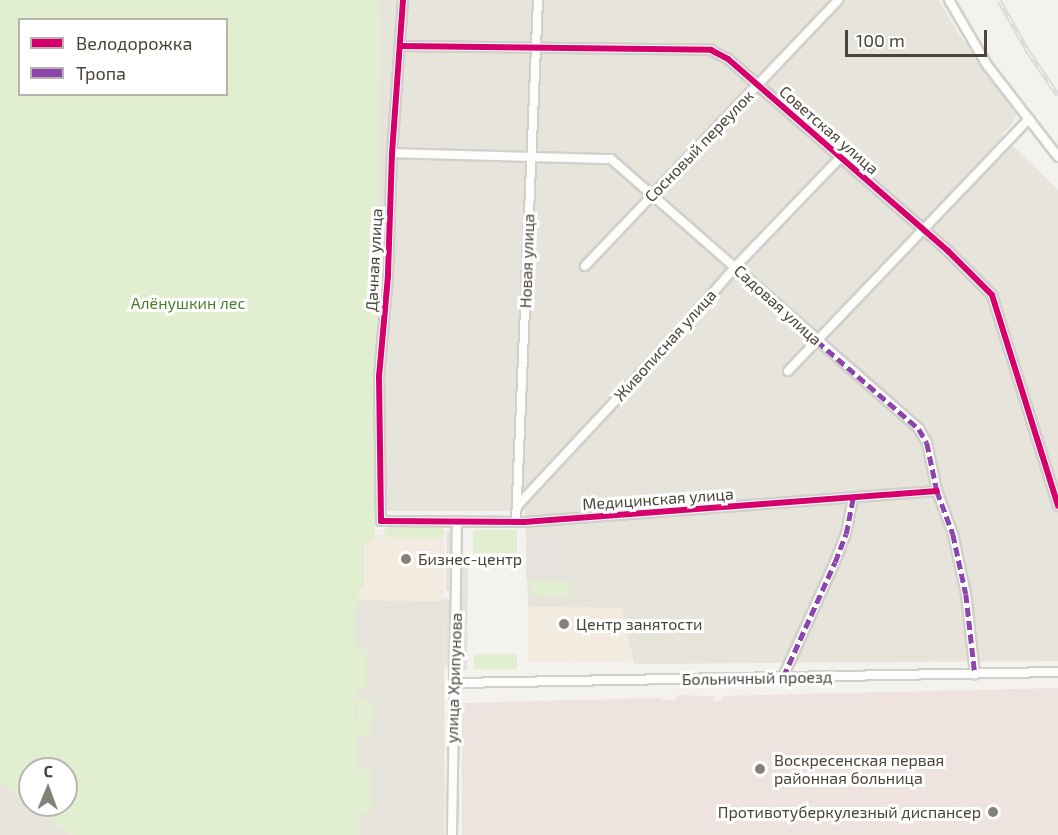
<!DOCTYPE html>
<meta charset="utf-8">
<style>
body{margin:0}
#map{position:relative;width:1058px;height:835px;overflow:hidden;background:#f4f2ee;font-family:"Exo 2",sans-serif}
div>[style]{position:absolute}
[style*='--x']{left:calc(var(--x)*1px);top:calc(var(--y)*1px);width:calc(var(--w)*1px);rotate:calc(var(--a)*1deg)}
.residential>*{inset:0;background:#e7e4dc}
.commercial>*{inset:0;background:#f3ebdf}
.medical>*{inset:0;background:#eee3df}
.green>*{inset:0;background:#e1eecf;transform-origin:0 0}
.parking>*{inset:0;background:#e6e3df}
.roads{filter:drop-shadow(2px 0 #d2d0cb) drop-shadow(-2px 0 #d2d0cb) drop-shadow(0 2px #d2d0cb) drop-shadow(0 -2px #d2d0cb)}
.street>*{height:8px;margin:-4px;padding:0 4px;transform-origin:4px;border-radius:4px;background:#fdfdfc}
.rail>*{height:5px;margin-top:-2.5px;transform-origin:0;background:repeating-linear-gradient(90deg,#fff 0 9px,#dbdbda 0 18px);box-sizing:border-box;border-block:2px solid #dbdbda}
.quiet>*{height:4.5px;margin-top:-2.25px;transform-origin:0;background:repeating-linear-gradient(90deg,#8e44ad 0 9px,transparent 0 13.5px)}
.cycleway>*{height:6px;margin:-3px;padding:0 3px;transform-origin:3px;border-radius:3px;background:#d6006c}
.dots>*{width:16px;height:16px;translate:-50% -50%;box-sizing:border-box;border:3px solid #fff;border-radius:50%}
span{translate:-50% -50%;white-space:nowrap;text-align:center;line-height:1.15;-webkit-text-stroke:6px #fff;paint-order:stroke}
.street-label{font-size:16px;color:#4b4439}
.park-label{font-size:16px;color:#4a7f2a}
.poi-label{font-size:16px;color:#4b4439}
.left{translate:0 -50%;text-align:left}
.right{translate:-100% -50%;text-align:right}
.legend{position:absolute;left:18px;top:18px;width:210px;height:78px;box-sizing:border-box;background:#fff;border:2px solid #b7b4b0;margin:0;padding:8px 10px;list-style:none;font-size:18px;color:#4b4439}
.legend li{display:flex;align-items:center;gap:12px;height:30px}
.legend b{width:30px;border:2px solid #b7b4b0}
.north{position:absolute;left:18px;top:757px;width:60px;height:60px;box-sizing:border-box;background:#fff;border:2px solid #b7b4b0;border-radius:50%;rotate:1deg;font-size:16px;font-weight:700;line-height:24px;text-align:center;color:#4b4439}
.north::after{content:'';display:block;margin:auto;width:21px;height:27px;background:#868178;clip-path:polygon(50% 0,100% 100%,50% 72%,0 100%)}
.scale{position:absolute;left:845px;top:30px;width:142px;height:27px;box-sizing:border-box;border:3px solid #4b4439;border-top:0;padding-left:8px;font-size:18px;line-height:21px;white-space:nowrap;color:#4b4439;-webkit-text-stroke:4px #fff;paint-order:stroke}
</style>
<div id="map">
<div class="residential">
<i style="clip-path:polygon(379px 0,939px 0,958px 33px,1016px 114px,1014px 122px,1002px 135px,1058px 190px,1058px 661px,634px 664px,621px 608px,528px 607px,525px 511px,375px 511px)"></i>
<i style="clip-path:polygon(359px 600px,444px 601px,445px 835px,354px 835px,352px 606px)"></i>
<i style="clip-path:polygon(0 782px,30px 805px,72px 835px,0 835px)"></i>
</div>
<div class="commercial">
<i style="clip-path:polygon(374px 535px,444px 535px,444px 601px,359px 600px,359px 543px)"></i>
<i style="clip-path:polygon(528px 607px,621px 608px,633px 661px,528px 662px)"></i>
</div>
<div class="medical">
<i style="clip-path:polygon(1058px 688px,1058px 835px,462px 835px,462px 703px,661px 698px,661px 700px,676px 700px,677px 695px,714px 696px,714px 701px,722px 701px,722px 696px)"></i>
</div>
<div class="green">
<i style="clip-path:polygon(evenodd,0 0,379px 0,375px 537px,364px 544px,364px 589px,359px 589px,359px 602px,354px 608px,355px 649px,366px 649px,366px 689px,355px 690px,356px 769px,371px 769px,371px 813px,359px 814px,360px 835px,72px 835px,31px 805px,66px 805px,66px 769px,30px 769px,30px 804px,0 782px,0 0,20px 20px,226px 20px,226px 94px,20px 94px,20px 20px)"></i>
<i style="clip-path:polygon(391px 527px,441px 527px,445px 532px,440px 538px,385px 537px,384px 529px)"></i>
<i style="left:473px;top:530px;width:44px;height:23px"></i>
<i style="left:531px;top:580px;width:39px;height:15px;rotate:1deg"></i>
<i style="left:474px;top:654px;width:43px;height:15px"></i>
<i style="left:359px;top:698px;width:14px;height:39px;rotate:4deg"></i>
</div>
<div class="parking">
<i style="clip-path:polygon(447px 531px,453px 531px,453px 589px,446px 591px)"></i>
<i style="clip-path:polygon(537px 534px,564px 534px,565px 579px,526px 578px,527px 543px,536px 543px)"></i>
<i style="clip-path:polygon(461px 559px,468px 559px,467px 670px,461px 670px)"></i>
<i style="clip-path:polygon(444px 598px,453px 601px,453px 668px,445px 667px)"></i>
</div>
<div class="roads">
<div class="street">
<i style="--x:403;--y:0;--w:153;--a:94.1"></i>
<i style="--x:392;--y:153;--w:123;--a:91.9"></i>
<i style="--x:388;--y:276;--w:100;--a:95.1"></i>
<i style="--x:379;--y:376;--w:145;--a:89.2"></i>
<i style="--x:381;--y:521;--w:143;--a:0.4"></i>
<i style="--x:524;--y:522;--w:414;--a:-4.3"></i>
<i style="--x:949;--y:0;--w:75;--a:59.7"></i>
<i style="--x:987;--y:65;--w:116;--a:52.3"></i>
<i style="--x:401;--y:46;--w:310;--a:0.7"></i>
<i style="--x:711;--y:50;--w:19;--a:28"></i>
<i style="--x:728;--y:59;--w:292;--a:41.1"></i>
<i style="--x:948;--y:251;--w:62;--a:45"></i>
<i style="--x:992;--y:295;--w:221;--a:72.6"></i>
<i style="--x:392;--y:153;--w:219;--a:1.6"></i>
<i style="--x:611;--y:159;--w:410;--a:41.2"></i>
<i style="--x:919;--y:429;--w:16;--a:60"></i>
<i style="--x:927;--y:443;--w:49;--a:78.2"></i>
<i style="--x:937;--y:491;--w:46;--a:69.6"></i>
<i style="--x:953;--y:534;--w:61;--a:77.8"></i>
<i style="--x:966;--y:594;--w:81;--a:83.6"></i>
<i style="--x:585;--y:266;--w:367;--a:-46.4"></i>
<i style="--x:788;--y:371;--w:349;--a:-46.3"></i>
<i style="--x:517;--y:506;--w:227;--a:-47"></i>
<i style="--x:672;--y:340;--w:98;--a:-49.1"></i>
<i style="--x:736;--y:266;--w:150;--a:-46.1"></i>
<i style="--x:516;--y:522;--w:522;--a:-87.59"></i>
<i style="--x:783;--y:677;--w:126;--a:-65.7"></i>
<i style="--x:835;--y:562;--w:30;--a:-69"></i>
<i style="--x:846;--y:534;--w:36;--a:-79"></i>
<i style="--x:456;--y:683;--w:602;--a:-1.05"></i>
<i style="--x:452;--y:835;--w:313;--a:-89.1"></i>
</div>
</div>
<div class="rail">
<i style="--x:999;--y:0;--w:59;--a:60.4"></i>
<i style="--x:1028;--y:51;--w:53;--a:55.7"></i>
</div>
<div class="quiet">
<i style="--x:817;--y:341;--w:135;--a:40.8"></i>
<i style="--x:919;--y:429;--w:16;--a:60"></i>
<i style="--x:927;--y:443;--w:49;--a:78.2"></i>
<i style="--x:937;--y:491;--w:46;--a:69.6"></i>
<i style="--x:953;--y:534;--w:61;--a:77.8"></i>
<i style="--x:966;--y:594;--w:81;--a:83.6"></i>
<i style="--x:783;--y:677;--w:126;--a:-65.7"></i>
<i style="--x:835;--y:562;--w:30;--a:-69"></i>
<i style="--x:846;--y:534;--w:36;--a:-79"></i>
</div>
<div class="cycleway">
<i style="--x:403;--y:0;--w:153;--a:94.1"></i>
<i style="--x:392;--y:153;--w:123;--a:91.9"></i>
<i style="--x:388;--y:276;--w:100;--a:95.1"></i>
<i style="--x:379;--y:376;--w:145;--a:89.2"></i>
<i style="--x:381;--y:521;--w:143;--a:0.4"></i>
<i style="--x:524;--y:522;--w:414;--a:-4.3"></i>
<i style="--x:401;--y:46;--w:310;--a:0.7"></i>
<i style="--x:711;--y:50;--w:19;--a:28"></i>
<i style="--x:728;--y:59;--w:292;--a:41.1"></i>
<i style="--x:948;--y:251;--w:62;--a:45"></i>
<i style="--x:992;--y:295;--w:221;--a:72.6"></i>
</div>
<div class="dots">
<i style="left:406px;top:559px;background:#868178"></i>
<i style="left:564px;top:624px;background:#868178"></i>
<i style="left:760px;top:769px;background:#868178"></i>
<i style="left:993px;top:812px;background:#868178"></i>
</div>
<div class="street-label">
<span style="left:829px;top:130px;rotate:41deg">Советская улица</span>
<span style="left:699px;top:146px;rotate:-46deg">Сосновый переулок</span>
<span style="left:374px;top:260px;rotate:-87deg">Дачная улица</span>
<span style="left:527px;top:261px;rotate:-88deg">Новая улица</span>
<span style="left:778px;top:305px;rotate:42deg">Садовая улица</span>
<span style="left:665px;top:345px;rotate:-48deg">Живописная улица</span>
<span style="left:658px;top:499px;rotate:-4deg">Медицинская улица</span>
<span style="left:454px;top:678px;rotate:-88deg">улица Хрипунова</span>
<span style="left:757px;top:678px;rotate:-1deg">Больничный проезд</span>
</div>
<div class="park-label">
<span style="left:188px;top:303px">Алёнушкин лес</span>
</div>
<div class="poi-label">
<span class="left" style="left:418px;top:559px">Бизнес-центр</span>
<span class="left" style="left:576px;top:624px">Центр занятости</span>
<span class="left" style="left:774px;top:769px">Воскресенская первая<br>районная больница</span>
<span class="right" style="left:981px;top:812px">Противотуберкулезный диспансер</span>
</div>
<ul class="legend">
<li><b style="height:8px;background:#d6006c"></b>Велодорожка</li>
<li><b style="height:8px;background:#8e44ad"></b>Тропа</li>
</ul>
<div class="north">С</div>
<div class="scale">100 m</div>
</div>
